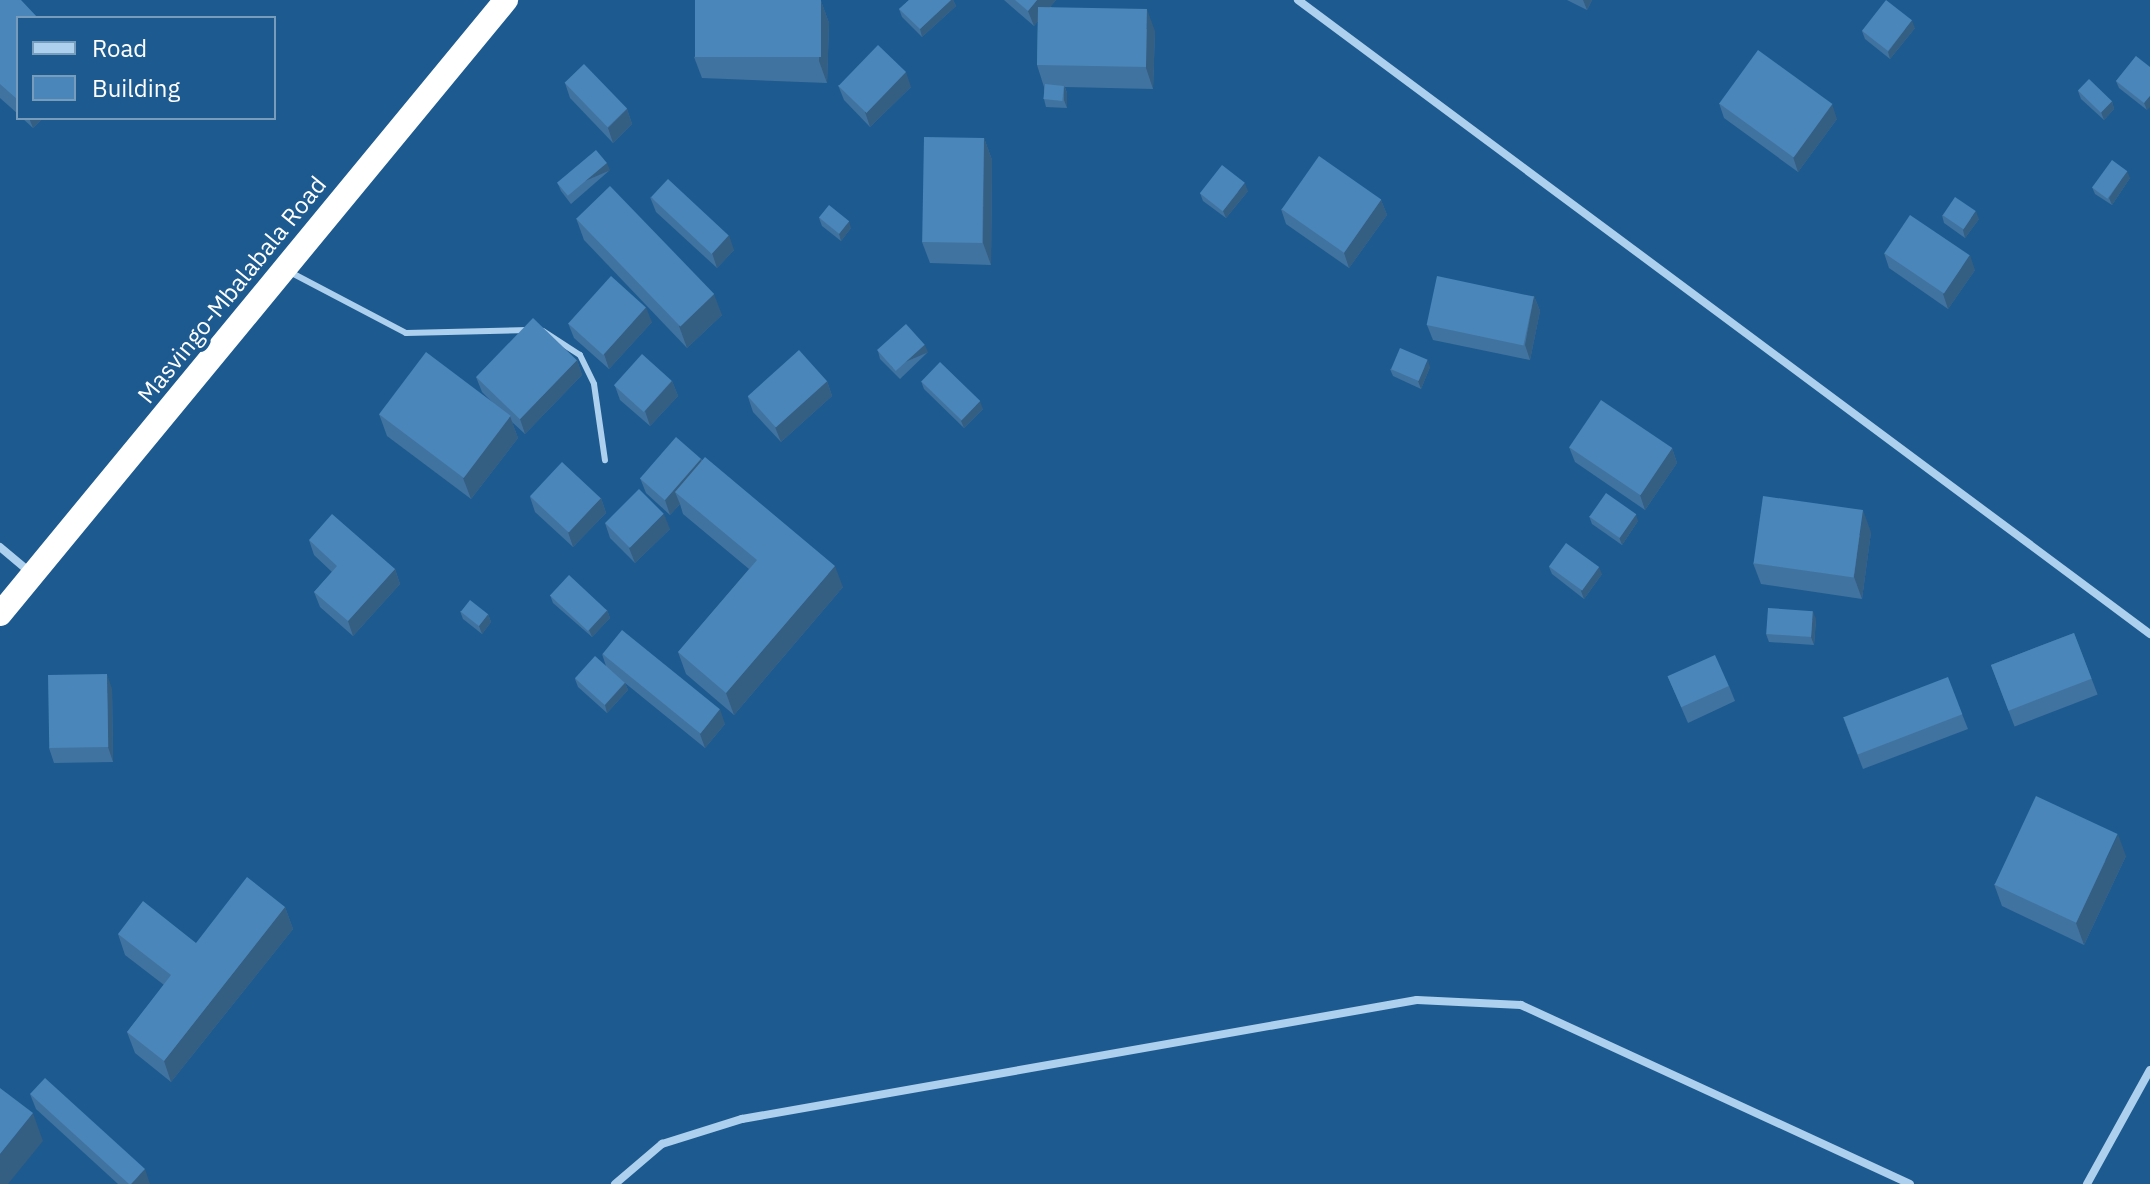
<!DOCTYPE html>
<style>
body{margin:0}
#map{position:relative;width:2150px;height:1184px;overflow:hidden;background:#1d5a90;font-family:"IBM Plex Sans",sans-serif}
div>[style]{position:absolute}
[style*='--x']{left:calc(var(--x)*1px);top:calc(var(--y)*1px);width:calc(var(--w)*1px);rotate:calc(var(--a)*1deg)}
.lane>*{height:6px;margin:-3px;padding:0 3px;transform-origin:3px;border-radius:3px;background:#acd0ee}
.street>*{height:8px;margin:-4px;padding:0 4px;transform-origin:4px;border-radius:4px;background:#acd0ee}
.highway>*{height:24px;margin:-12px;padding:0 12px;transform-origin:12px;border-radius:12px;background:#fff}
.wall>*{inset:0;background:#40739f;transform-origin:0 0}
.shaded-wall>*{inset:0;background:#345e82;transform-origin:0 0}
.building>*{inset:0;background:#4a86b9;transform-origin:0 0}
span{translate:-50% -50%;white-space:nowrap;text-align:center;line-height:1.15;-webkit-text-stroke:8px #1d5a90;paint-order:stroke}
.street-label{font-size:24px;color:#fff}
.legend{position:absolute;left:16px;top:16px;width:260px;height:104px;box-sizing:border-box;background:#1d5a90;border:2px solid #779cbc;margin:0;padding:10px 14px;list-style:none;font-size:24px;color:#fff}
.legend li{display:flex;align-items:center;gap:16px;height:40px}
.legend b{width:40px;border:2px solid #779cbc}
</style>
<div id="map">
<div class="lane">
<i style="--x:288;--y:271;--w:133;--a:27.7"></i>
<i style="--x:406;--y:333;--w:123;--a:-1.4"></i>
<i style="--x:543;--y:331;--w:44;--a:33"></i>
<i style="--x:580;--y:355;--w:32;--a:64"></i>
<i style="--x:594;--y:384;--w:77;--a:81.8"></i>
</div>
<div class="street">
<i style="--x:1298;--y:0;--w:1062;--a:36.65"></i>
<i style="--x:0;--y:547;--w:39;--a:40"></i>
<i style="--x:615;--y:1184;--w:62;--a:-40.4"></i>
<i style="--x:662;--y:1144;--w:84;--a:-17.4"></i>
<i style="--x:742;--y:1119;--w:685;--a:-10"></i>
<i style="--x:1417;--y:1000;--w:104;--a:2.8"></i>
<i style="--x:1521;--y:1005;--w:428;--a:24.7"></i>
<i style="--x:2087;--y:1184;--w:130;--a:-61.1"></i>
</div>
<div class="highway">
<i style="--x:0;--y:614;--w:796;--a:-50.51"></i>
</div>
<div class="wall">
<i style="clip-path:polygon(0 0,18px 18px,18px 114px,0 98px)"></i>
<i style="clip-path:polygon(909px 0,953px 0,956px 6px,922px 37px,902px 17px,899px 9px)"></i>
<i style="clip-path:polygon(1004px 0,1056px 0,1050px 7px,1155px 31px,1153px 89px,1065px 87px,1067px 93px,1067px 108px,1046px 107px,1044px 99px,1044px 87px,1037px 65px,1038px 21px,1034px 26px)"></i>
<i style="clip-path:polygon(1567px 0,1592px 0,1587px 10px)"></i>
<i style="clip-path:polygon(821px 1px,829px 23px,827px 83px,702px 78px,694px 57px)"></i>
<i style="clip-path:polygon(1915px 28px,1890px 59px,1865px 39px,1862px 31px)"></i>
<i style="clip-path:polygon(2136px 56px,2147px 110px,2119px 88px,2116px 81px)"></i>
<i style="clip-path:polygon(565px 83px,627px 109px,632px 124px,613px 143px,570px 98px)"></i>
<i style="clip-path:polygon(838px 85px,911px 87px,870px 127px,844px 100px)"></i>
<i style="clip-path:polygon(2078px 91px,2112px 101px,2114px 109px,2104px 120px,2081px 99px)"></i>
<i style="clip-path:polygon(1719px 103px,1837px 119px,1798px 172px,1724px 118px)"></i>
<i style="clip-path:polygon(22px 118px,43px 118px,33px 128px)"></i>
<i style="clip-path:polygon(984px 138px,992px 160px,991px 265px,930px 263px,922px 242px)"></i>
<i style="clip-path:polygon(610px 170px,571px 204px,561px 191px,558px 184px)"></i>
<i style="clip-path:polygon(2130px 178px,2112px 205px,2095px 194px,2092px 187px)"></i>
<i style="clip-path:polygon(1248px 191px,1226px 218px,1203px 201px,1200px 193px)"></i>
<i style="clip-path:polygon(650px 197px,734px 250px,717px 268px,656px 212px)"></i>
<i style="clip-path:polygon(1381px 200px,1387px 215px,1349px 268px,1286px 224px,1281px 209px)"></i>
<i style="clip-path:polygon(1942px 215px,1979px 219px,1965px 238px,1944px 223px)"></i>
<i style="clip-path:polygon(576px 218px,722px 315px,687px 348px,584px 240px)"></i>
<i style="clip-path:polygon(819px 218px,851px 228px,841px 241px,822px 226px)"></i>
<i style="clip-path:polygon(1884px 253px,1975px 270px,1948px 309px,1889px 268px)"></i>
<i style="clip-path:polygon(1534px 296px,1540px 311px,1530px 360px,1433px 340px,1427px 325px)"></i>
<i style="clip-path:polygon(652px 322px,609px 369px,574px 338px,568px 323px)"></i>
<i style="clip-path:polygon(878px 351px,928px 352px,900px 379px,880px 359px)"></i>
<i style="clip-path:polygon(577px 360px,582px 375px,525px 434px,512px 422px,518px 438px,471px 499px,387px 436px,379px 414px,492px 402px,482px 392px,476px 377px)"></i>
<i style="clip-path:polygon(1430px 367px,1421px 389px,1393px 376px,1390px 369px)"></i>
<i style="clip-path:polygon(672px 381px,678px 396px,650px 426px,620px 400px,615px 386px)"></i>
<i style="clip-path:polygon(827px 381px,832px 396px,781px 442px,753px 412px,748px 397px)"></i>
<i style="clip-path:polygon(921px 381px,983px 409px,964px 428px,924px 389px)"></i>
<i style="clip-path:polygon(1569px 447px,1672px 448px,1677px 463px,1645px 510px,1575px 462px)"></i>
<i style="clip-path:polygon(701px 459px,843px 587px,734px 715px,686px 674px,678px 652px,749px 569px,683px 514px,680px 504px,670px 515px,646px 493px,640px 478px)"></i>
<i style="clip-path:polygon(530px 497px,601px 498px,606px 513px,573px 547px,535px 512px)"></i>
<i style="clip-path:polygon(1589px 516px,1638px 521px,1622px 545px,1592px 524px)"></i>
<i style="clip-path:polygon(605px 523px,670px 529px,635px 563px,610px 538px)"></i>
<i style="clip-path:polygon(1871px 532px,1862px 599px,1761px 584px,1753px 563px)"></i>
<i style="clip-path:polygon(309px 540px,395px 569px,400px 584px,353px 636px,320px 607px,314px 592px,332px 572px,314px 555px)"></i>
<i style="clip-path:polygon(1549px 567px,1602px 574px,1584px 599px,1552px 574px)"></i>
<i style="clip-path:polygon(550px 595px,607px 610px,610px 618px,592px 637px,553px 603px)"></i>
<i style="clip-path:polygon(460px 611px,488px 614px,491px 622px,482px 634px,463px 619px)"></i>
<i style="clip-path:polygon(1816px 619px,1814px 645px,1769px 642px,1766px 634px)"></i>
<i style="left:2074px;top:633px;width:66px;height:89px;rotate:69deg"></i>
<i style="clip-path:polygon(602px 654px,725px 724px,705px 748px,625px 683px,628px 690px,607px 713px,578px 687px,575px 679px,606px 666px)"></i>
<i style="clip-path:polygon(1668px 677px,1729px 686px,1735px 701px,1688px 723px)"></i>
<i style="clip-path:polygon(112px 689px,113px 762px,54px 763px,49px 748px)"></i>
<i style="clip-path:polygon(1962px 714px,1968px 729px,1863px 769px,1843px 717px)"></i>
<i style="clip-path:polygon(2126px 856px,2084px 945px,2002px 906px,1994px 884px)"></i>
<i style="clip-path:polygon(285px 907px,293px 929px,171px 1082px,135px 1053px,127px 1032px,164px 985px,125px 955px,118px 934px,196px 943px)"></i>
<i style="clip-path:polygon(30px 1094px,150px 1184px,118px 1184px,36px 1109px)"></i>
</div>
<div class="shaded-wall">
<i style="clip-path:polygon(951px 0,953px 0,956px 6px,922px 37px,920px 29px)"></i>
<i style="clip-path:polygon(1037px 0,1056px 0,1034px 26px,1028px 11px)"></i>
<i style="clip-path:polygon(1583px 0,1592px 0,1587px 10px)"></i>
<i style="clip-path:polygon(821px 1px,829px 23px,827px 83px,819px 61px)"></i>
<i style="clip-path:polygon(1147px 9px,1155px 31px,1153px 89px,1146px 68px)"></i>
<i style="clip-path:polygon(1912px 20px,1915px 28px,1890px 59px,1888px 52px)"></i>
<i style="clip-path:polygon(906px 72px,911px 87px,870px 127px,865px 112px)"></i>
<i style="clip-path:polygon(1064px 86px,1067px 93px,1067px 108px,1064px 100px)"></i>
<i style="clip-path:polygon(2150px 96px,2150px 107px,2147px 110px,2144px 103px)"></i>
<i style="clip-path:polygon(2112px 101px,2114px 109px,2104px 120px,2101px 112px)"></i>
<i style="clip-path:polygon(1832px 104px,1837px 119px,1798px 172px,1793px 157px)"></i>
<i style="clip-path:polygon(627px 109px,632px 124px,613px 143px,608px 128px)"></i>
<i style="clip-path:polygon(29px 118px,43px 118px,33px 128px)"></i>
<i style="clip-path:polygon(984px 138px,992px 160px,991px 265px,983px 243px)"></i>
<i style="left:607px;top:163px;width:8px;height:50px;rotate:67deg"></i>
<i style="clip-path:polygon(2127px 171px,2130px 178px,2112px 205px,2109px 198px)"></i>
<i style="clip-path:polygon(1245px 183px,1248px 191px,1226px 218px,1223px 211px)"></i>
<i style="clip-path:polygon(1381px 200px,1387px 215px,1349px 268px,1344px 253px)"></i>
<i style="clip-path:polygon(1976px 211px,1979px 219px,1965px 238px,1963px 230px)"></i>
<i style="clip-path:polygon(849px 221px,851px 228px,841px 241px,839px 234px)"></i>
<i style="clip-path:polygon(729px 235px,734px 250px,717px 268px,712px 253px)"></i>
<i style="clip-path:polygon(1970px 255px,1975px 270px,1948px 309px,1943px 294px)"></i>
<i style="clip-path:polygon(714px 294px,722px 315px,687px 348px,679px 326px)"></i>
<i style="clip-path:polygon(1534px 296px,1540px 311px,1530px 360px,1525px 345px)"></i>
<i style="clip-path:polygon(646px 307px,652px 322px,609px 369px,604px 354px)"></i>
<i style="left:925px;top:345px;width:8px;height:39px;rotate:67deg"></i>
<i style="clip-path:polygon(577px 360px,582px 375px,525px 434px,520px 419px)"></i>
<i style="clip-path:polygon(1428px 360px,1430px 367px,1421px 389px,1418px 381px)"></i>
<i style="clip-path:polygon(672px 381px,678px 396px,650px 426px,645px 411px)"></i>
<i style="clip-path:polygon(827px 381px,832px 396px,781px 442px,775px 427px)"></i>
<i style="clip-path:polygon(980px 401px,983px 409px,964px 428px,961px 421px)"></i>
<i style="clip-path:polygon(510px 416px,518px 438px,471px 499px,463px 478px)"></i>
<i style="clip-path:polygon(1672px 448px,1677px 463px,1645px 510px,1640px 495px)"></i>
<i style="clip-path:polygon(701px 459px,706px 474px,675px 492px,680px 504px,670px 515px,665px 500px)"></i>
<i style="clip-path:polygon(601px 498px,606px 513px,573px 547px,568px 532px)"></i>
<i style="clip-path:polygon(1863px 510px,1871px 532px,1862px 599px,1854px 577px)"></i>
<i style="clip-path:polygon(664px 514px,670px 529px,635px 563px,629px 548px)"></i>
<i style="clip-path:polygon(1636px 514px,1638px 521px,1622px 545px,1619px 537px)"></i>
<i style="clip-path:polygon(835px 566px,843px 587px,734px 715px,726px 693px)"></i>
<i style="clip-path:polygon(1599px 567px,1602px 574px,1584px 599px,1581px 591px)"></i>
<i style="clip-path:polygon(395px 569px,400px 584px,353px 636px,348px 621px)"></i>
<i style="clip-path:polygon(607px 610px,610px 618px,592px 637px,589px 630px)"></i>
<i style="clip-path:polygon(1813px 611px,1816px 619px,1814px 645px,1811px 637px)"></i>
<i style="clip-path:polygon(488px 614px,491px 622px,482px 634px,479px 626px)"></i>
<i style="clip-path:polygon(107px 674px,112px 689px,113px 762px,108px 747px)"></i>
<i style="clip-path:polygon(625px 683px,628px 690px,607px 713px,605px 705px)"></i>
<i style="clip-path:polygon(720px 709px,725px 724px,705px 748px,700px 734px)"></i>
<i style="clip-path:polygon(2118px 834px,2126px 856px,2084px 945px,2076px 923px)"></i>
<i style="clip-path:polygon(285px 907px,293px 929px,171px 1082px,164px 1061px)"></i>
<i style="clip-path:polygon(33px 1113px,43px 1141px,8px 1184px,0 1184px,0 1154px)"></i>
<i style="clip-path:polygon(145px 1169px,150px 1184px,131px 1184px)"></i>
</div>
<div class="building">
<i style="clip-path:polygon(0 0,21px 0,38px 18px,18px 18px,18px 100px,0 84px)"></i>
<i style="left:695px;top:0;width:126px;height:57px"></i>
<i style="clip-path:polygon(909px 0,951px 0,920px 29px,899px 9px)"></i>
<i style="clip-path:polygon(1015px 0,1037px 0,1028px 11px)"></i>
<i style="left:1886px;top:0;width:33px;height:39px;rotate:38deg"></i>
<i style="left:1038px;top:7px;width:109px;height:58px;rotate:1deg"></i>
<i style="left:878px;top:45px;width:39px;height:57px;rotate:44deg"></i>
<i style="left:1758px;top:50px;width:92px;height:66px;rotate:36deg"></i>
<i style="clip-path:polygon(2136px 56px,2150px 67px,2150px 96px,2144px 103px,2116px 81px)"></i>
<i style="left:584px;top:64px;width:62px;height:27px;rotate:46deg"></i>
<i style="left:2089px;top:79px;width:32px;height:16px;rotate:44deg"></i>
<i style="left:1045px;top:84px;width:19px;height:15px;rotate:6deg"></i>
<i style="left:924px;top:137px;width:60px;height:105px;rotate:1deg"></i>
<i style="left:596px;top:150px;width:17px;height:51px;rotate:50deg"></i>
<i style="left:1319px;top:156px;width:76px;height:65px;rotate:35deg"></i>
<i style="left:2112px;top:160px;width:19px;height:34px;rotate:36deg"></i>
<i style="left:1222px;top:165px;width:29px;height:36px;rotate:38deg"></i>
<i style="left:668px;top:179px;width:83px;height:25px;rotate:43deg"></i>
<i style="left:610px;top:186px;width:150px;height:47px;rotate:46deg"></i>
<i style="left:1955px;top:197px;width:25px;height:22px;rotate:34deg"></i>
<i style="left:829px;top:205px;width:26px;height:16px;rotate:39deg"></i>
<i style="left:1910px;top:215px;width:72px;height:46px;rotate:34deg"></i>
<i style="left:611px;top:276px;width:47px;height:64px;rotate:42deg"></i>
<i style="left:1437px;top:276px;width:99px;height:50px;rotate:12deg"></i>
<i style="left:533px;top:318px;width:61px;height:82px;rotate:44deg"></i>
<i style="left:906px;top:324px;width:28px;height:39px;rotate:48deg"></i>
<i style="left:1400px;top:348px;width:30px;height:23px;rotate:23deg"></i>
<i style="left:799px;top:350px;width:42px;height:69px;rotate:48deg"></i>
<i style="left:426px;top:352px;width:106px;height:78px;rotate:37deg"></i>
<i style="left:642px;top:354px;width:40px;height:42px;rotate:42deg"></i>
<i style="left:940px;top:362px;width:56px;height:27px;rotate:44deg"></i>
<i style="left:1601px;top:400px;width:86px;height:57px;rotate:34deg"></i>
<i style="left:676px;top:437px;width:33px;height:55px;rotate:41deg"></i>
<i style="clip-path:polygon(705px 457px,835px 566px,726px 693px,678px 652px,757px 560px,675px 492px)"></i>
<i style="left:562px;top:462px;width:53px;height:47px;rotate:43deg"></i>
<i style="left:639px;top:489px;width:35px;height:48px;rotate:45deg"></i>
<i style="left:1606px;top:493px;width:37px;height:29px;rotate:35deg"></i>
<i style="left:1763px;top:496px;width:101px;height:68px;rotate:8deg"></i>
<i style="clip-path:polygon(332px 514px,395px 569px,348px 621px,314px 592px,337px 566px,309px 540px)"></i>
<i style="left:1566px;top:543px;width:41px;height:29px;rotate:36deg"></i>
<i style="left:569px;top:575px;width:52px;height:28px;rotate:43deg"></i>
<i style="left:470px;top:600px;width:23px;height:15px;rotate:38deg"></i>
<i style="left:1768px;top:608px;width:45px;height:26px;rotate:4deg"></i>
<i style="left:622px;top:630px;width:126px;height:31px;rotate:39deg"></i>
<i style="left:2074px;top:633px;width:49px;height:89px;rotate:69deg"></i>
<i style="left:1715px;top:655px;width:34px;height:52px;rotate:66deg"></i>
<i style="left:595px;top:656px;width:40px;height:30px;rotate:42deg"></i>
<i style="left:107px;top:674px;width:73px;height:59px;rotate:89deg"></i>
<i style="left:1948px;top:677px;width:40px;height:112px;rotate:69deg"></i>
<i style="left:2036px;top:796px;width:90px;height:98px;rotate:25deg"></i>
<i style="clip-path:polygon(247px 877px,285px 907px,164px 1061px,127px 1032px,171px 975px,118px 934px,143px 901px,196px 943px)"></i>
<i style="clip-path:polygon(45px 1078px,145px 1169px,131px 1184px,129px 1184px,30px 1094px)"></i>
<i style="clip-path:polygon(0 1088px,33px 1113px,0 1154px)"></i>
</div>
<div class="street-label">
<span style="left:232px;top:290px;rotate:-51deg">Masvingo-Mbalabala Road</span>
</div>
<ul class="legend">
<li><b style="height:10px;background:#acd0ee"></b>Road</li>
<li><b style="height:22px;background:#4a86b9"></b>Building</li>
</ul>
</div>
